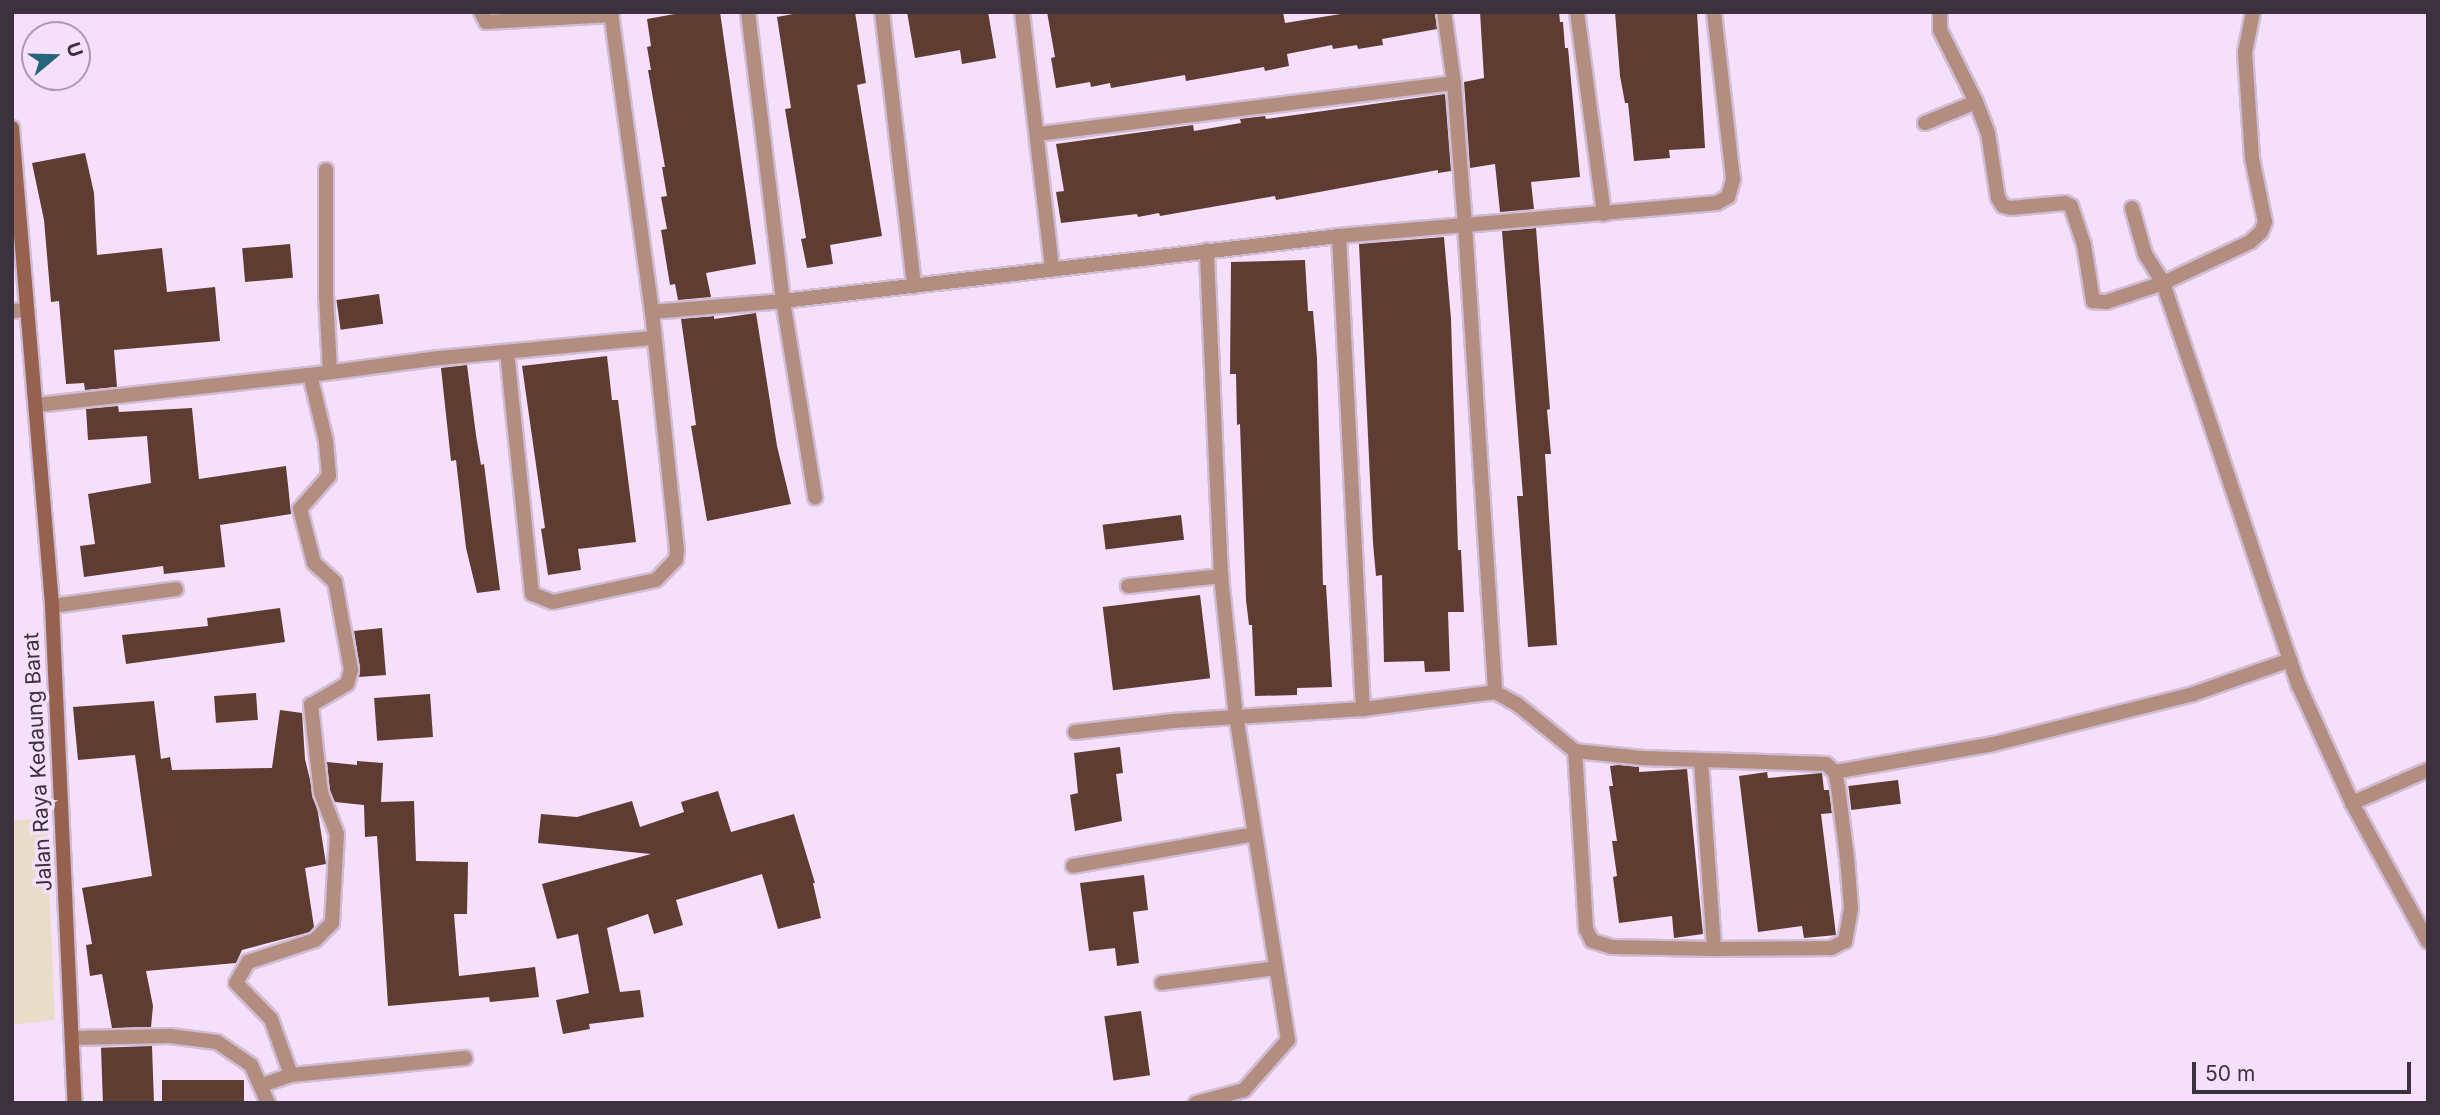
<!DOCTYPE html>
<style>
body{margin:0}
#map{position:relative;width:2440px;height:1115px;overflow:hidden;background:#f5dffa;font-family:Inter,sans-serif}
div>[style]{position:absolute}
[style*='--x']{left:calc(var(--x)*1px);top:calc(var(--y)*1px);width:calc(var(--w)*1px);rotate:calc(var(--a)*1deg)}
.industrial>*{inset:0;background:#e9dcc8}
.building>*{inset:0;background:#5e3c32;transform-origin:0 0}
.roads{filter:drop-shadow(2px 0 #d0bcd4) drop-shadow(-2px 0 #d0bcd4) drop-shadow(0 2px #d0bcd4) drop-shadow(0 -2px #d0bcd4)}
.street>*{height:14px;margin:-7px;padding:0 7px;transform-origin:7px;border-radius:7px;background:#b38d80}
.secondary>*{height:14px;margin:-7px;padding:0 7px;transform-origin:7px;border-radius:7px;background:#97614f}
span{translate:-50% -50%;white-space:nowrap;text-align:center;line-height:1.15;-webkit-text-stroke:7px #f5dffa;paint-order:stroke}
.street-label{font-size:21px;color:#3b323d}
.frame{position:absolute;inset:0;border:14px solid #3b323d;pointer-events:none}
.north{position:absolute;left:21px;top:21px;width:70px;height:70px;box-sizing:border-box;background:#f5dffa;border:2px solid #ab9aae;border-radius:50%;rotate:71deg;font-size:19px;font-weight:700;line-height:28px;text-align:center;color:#3b323d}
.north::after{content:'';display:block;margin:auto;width:24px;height:32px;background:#25657a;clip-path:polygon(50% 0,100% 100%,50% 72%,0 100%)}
.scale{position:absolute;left:2192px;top:1062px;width:219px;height:32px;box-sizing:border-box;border:4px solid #3b323d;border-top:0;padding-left:9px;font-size:21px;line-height:24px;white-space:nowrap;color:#3b323d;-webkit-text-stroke:5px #f5dffa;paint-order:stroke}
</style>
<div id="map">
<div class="industrial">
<i style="clip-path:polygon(46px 818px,55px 1020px,12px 1025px,12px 821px)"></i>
</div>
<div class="building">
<i style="clip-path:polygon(686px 12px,720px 12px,756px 264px,706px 273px,711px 297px,678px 300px,675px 284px,670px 285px,661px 230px,667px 229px,661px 197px,667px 196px,662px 167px,665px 167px,648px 70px,651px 70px,647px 47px,651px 46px,647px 19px)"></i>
<i style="clip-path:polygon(804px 12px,855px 12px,866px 83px,857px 85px,882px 236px,830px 245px,833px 264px,807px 268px,801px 239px,806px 238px,785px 109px,791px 108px,777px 17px)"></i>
<i style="clip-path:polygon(907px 12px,988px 12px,996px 58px,962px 64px,960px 50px,915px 58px)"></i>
<i style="clip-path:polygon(1047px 12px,1283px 12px,1285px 23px,1353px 12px,1435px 12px,1437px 29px,1382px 39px,1383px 45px,1358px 49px,1357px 45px,1333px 49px,1332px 45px,1287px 54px,1289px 66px,1265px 71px,1264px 67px,1186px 81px,1185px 75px,1111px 88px,1110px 83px,1091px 87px,1090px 82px,1056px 88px,1051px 58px,1055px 57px)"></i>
<i style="clip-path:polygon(1480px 12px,1559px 12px,1560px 22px,1563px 22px,1565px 48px,1568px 48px,1580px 177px,1531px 182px,1534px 209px,1500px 212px,1495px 164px,1470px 168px,1464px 82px,1484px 78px)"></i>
<i style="clip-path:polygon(1615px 12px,1697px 12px,1705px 148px,1669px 150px,1670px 158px,1634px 161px,1628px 103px,1625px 103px,1620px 76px)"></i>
<i style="clip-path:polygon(1445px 94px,1451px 171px,1438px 173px,1438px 170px,1276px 200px,1275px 196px,1160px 216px,1159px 213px,1138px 217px,1137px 214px,1061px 223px,1056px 192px,1064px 191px,1056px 144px,1193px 125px,1194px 131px,1241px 123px,1240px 119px,1265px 116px,1266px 119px)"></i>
<i style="clip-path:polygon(85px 153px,94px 193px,97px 255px,162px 248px,167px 292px,215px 287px,220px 341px,114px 350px,117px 387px,85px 390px,84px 383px,66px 384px,59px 301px,51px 302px,44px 220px,32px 163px)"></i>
<i style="clip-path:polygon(1536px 228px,1550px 409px,1547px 410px,1551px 454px,1545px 454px,1557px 645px,1528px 647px,1517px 496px,1523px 496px,1502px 231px)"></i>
<i style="clip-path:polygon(1444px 237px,1451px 319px,1458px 550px,1461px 550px,1464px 612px,1448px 612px,1450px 671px,1425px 672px,1424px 661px,1384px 662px,1382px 575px,1376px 576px,1373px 543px,1359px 244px)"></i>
<i style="left:290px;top:244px;width:34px;height:48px;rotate:85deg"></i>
<i style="clip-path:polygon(1305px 260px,1308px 311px,1313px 311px,1317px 358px,1323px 585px,1326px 585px,1332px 687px,1297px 688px,1297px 695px,1255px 696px,1252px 625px,1249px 625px,1246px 600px,1240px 424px,1237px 425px,1236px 374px,1230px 374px,1231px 262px)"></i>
<i style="left:379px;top:294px;width:30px;height:43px;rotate:82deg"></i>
<i style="clip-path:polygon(756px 313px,777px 446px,791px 504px,707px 521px,691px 426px,696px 425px,681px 319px,714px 316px,714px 319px)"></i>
<i style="clip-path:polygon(607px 356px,612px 400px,618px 400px,636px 542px,578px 549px,581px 570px,548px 575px,541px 529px,545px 528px,522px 366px)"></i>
<i style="clip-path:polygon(467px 365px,476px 435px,481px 465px,484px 464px,500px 590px,477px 593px,466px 548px,456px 460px,451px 461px,441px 368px)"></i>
<i style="clip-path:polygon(118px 406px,119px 412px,192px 408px,199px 479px,286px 466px,291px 514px,220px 525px,225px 567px,164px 574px,163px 566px,84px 577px,80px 546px,95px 544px,88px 494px,151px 483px,147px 436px,88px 440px,86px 409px)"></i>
<i style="left:1181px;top:515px;width:25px;height:79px;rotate:83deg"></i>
<i style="left:1200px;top:595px;width:84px;height:98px;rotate:83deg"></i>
<i style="clip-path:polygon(280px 608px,285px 642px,126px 664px,122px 635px,208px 626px,207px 618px)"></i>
<i style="clip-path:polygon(382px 628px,386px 675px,359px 677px,360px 668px,354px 631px)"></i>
<i style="left:256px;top:693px;width:27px;height:42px;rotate:86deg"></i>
<i style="left:430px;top:694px;width:43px;height:56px;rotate:86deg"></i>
<i style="clip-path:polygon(154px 701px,161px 759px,170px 757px,172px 770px,272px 768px,280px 710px,302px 713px,305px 759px,318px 813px,326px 864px,305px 868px,314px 927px,310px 932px,242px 950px,236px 963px,146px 971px,153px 1006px,151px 1027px,112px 1028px,102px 974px,90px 976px,86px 945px,92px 944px,82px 888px,152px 876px,135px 755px,78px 760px,73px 707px)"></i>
<i style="clip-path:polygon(1120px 747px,1123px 773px,1116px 774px,1122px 821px,1075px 831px,1070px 795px,1078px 793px,1074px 753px)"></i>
<i style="clip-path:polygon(357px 761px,383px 763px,381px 802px,414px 801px,416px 861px,468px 862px,467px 914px,454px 914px,459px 976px,535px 967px,539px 997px,490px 1002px,489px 997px,388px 1006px,377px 836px,365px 837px,364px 805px,335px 802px,330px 791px,327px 762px,357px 765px)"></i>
<i style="clip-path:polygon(1618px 765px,1639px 767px,1639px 772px,1687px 769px,1703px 934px,1674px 938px,1672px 916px,1619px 923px,1613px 877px,1617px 876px,1612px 841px,1617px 841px,1609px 786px,1613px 786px,1610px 766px)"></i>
<i style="clip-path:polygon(1767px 772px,1768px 778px,1822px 773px,1824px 790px,1829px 790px,1832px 813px,1821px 814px,1836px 935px,1804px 938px,1802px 926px,1758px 932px,1739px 776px)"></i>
<i style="left:1898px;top:780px;width:24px;height:50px;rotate:83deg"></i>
<i style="clip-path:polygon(718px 791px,731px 832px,794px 814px,815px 883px,813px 883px,821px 918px,778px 929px,762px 874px,676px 900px,683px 925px,654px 934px,648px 914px,607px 928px,620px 992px,640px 990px,644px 1017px,589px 1024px,590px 1029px,563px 1034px,556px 1000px,589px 993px,578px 934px,557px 939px,542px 884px,651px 854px,538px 843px,541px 814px,577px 817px,632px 801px,640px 827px,684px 812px,681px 802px)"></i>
<i style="clip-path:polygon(1144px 875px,1148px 910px,1133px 912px,1139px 963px,1117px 966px,1115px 948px,1089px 951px,1080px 883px)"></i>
<i style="left:1141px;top:1011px;width:65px;height:37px;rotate:82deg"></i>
<i style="left:152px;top:1046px;width:57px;height:51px;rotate:88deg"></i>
<i style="left:244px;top:1080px;width:23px;height:82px;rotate:90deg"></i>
</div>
<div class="roads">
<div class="street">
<i style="--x:481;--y:12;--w:11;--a:63"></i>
<i style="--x:486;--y:22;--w:126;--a:-3.2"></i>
<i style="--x:748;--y:12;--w:291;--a:83.1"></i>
<i style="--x:783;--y:301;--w:199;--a:80.7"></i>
<i style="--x:882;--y:12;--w:276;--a:83.3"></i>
<i style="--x:1022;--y:12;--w:259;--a:83.3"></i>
<i style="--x:1444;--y:12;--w:72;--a:82"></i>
<i style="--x:1454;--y:83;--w:142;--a:85.6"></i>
<i style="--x:1465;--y:225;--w:468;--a:86.3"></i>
<i style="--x:1577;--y:12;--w:204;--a:82.4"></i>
<i style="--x:1940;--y:12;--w:18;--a:90"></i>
<i style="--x:1940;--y:30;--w:80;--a:63.4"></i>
<i style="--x:1925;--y:123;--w:55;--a:-22.4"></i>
<i style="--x:1976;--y:102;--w:33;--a:69"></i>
<i style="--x:1988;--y:133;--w:66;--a:81.3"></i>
<i style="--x:1998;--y:198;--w:9;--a:58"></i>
<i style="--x:2003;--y:206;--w:8;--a:14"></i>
<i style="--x:2011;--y:208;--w:54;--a:-5.3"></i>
<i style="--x:2065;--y:203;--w:7;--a:27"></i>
<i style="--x:2071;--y:206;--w:41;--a:71.6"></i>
<i style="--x:2084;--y:245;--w:57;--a:80.9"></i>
<i style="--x:2093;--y:301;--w:13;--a:4"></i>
<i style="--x:2106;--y:302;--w:60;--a:-18.4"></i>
<i style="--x:2163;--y:283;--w:96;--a:-25.2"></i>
<i style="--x:2250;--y:242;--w:15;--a:-42"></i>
<i style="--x:2261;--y:232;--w:11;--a:-68"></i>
<i style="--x:2265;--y:222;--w:65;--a:-101.5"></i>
<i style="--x:2252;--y:158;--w:106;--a:-93.8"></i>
<i style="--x:2245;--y:52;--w:41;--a:-78.7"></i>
<i style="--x:1038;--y:134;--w:419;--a:-7"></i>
<i style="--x:326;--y:170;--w:125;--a:90"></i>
<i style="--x:326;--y:295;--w:77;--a:87"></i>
<i style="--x:2132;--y:208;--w:48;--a:74.2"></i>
<i style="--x:2145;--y:254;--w:34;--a:58"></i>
<i style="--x:2163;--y:283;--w:425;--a:71.4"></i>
<i style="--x:2299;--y:686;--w:128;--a:65.6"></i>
<i style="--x:2352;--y:803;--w:158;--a:61.3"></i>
<i style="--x:1339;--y:236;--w:474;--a:87.1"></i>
<i style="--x:12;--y:311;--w:15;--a:-4"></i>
<i style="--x:652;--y:312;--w:131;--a:-4.8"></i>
<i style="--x:783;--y:301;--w:560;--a:-6.67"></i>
<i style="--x:1339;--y:236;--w:379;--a:-5"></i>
<i style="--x:1717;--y:203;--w:13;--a:-29"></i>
<i style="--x:1728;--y:197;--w:19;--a:-74"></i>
<i style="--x:1733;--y:179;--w:168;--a:-96.5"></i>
<i style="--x:507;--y:352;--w:243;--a:84.1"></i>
<i style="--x:532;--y:594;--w:22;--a:21"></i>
<i style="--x:553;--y:602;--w:105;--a:-12.1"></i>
<i style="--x:656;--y:580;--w:29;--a:-46"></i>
<i style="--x:676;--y:559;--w:9;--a:-84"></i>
<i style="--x:677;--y:550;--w:239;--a:-96"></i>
<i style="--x:652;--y:312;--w:303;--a:-97.8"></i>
<i style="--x:37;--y:405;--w:275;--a:-6.3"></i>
<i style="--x:310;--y:375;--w:130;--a:-7.5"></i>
<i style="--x:439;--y:358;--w:214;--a:-5.4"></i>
<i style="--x:1128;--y:586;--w:94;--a:-6.1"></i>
<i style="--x:52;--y:606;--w:125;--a:-7.8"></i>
<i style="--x:1075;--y:732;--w:99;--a:-6.4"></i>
<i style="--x:1173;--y:721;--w:190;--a:-3.6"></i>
<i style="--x:1363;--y:709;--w:133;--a:-7.3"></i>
<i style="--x:1495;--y:692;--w:25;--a:29"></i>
<i style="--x:1517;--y:704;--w:75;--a:39"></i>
<i style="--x:1575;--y:751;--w:68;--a:5.9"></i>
<i style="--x:1643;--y:758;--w:183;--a:1.9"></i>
<i style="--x:1826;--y:764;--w:12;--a:42"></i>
<i style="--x:1835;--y:772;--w:15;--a:79"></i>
<i style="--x:1838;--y:787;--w:72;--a:82.8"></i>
<i style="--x:1847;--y:858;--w:50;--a:85.4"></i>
<i style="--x:1851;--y:908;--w:34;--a:100"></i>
<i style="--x:1845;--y:941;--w:16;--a:153"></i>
<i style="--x:1831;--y:948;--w:117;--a:179.5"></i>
<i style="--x:1714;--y:949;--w:102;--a:-178.9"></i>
<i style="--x:1612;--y:947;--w:21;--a:-163"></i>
<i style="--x:1592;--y:941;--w:13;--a:-117"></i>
<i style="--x:1586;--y:929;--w:178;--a:-93.5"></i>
<i style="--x:1701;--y:761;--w:188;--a:86"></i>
<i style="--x:1835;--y:772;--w:160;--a:-10"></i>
<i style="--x:1993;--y:744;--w:206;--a:-14"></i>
<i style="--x:2193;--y:694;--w:103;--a:-19.3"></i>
<i style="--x:2352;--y:803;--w:83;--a:-23.5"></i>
<i style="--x:1073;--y:866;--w:184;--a:-10"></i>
<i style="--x:1162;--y:983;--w:115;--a:-7.5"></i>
<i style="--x:72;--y:1038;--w:98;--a:-1.2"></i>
<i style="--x:170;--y:1036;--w:47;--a:7.3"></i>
<i style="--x:217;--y:1042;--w:41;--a:34.1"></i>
<i style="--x:251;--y:1065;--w:42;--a:65.9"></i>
<i style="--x:291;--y:1075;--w:59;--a:-109.7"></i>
<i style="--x:271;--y:1019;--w:50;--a:-134.2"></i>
<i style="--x:236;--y:983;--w:24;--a:-60"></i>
<i style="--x:248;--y:962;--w:71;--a:-18.2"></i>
<i style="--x:315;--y:940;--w:24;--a:-45"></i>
<i style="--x:332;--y:923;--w:89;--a:-86.8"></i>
<i style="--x:337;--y:834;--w:44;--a:-111.3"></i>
<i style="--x:321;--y:793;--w:89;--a:-96.5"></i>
<i style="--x:311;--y:705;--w:42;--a:-30.3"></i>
<i style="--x:347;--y:684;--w:15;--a:-74"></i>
<i style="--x:351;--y:670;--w:89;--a:-100.3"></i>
<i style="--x:335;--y:582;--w:28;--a:-138"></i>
<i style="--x:314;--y:563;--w:56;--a:-104.5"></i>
<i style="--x:300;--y:509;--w:44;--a:-48.7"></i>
<i style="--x:329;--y:476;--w:35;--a:-95"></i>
<i style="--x:326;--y:441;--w:68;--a:-103.6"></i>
<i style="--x:262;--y:1085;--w:31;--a:-19"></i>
<i style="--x:291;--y:1075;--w:175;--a:-5.6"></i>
<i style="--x:1196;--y:1103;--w:50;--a:-15.2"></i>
<i style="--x:1244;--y:1090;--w:67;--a:-48.7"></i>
<i style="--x:1288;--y:1040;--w:327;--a:-99.1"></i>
<i style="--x:1236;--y:717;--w:142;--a:-96.1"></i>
<i style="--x:1221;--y:576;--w:326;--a:-92.5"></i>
</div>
<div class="secondary">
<i style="--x:12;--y:128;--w:480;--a:85.2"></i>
<i style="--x:52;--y:606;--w:498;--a:87.4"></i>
</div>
</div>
<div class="street-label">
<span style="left:38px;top:762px;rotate:-93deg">Jalan Raya Kedaung Barat</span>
</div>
<div class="frame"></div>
<div class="north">U</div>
<div class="scale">50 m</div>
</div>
